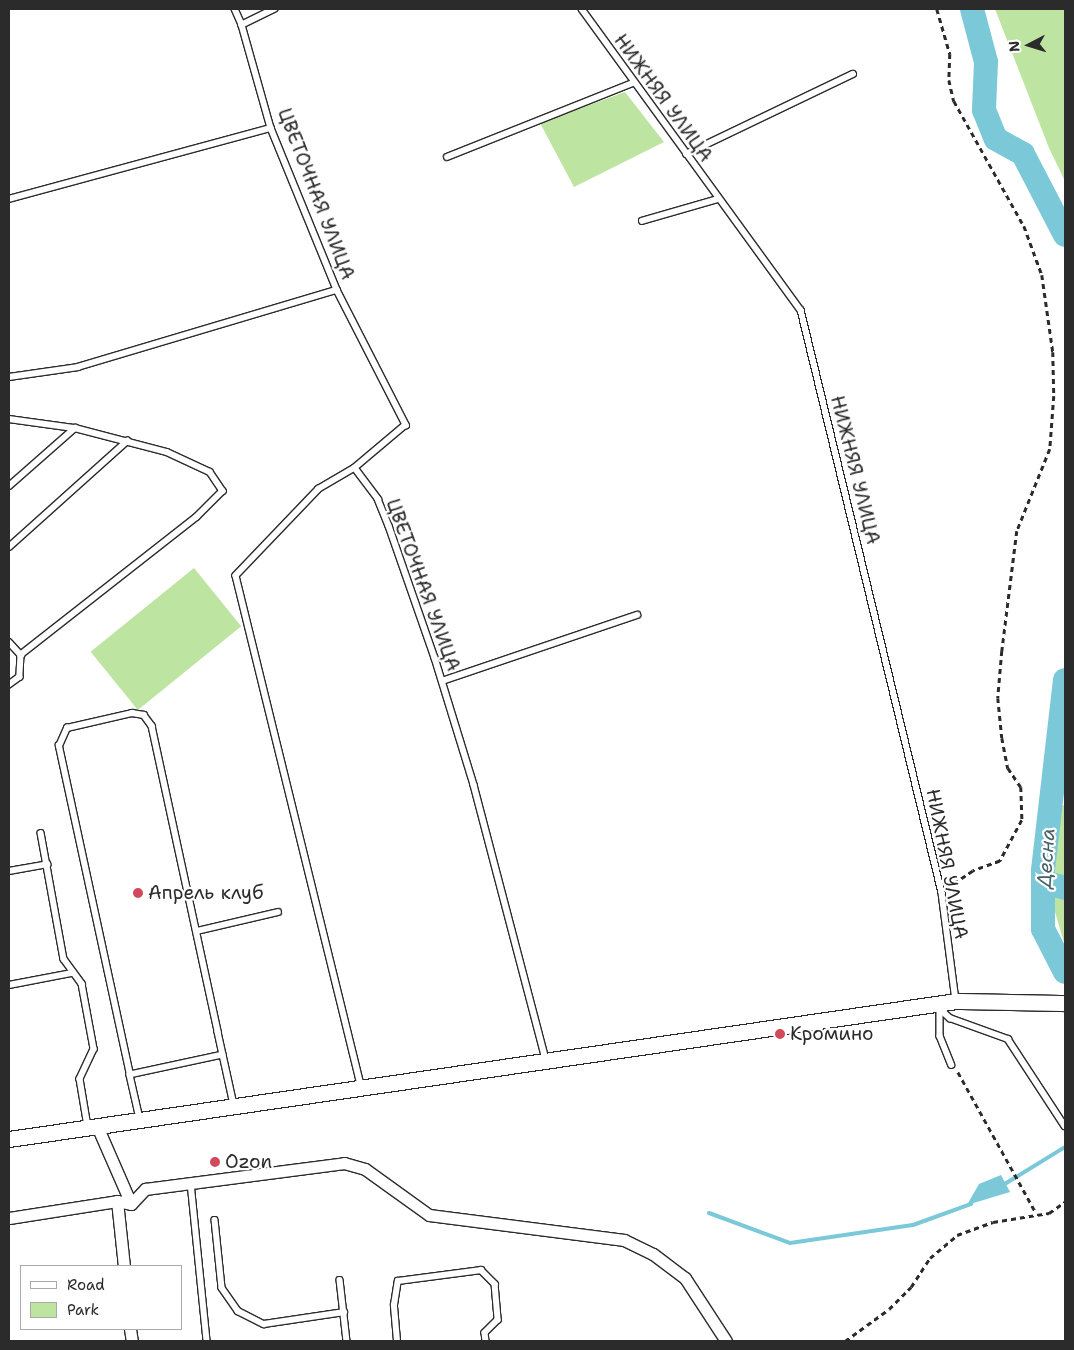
<!DOCTYPE html>
<meta charset="utf-8">
<style>
body{margin:0}
#map{position:relative;width:1074px;height:1350px;overflow:hidden;background:#fff;font-family:"Shantell Sans",sans-serif}
div>[style]{position:absolute}
[style*='--x']{left:calc(var(--x)*1px);top:calc(var(--y)*1px);width:calc(var(--w)*1px);rotate:calc(var(--a)*1deg)}
.green>*{inset:0;background:#bde4a0;transform-origin:0 0}
.water>*{inset:0;background:#7ac8d8}
.stream>*{height:4px;margin:-2px;padding:0 2px;transform-origin:2px;border-radius:2px;background:#7ac8d8}
.river>*{height:24px;margin:-12px;padding:0 12px;transform-origin:12px;border-radius:12px;background:#7ac8d8}
.path>*{height:2.5px;margin-top:-1.25px;transform-origin:0;background:repeating-linear-gradient(90deg,#2b2b2b 0 5px,transparent 0 9px)}
.roads{filter:drop-shadow(1px 0 #2b2b2b) drop-shadow(-1px 0 #2b2b2b) drop-shadow(0 1px #2b2b2b) drop-shadow(0 -1px #2b2b2b)}
.service>*{height:5.5px;margin:-2.75px;padding:0 2.75px;transform-origin:2.75px;border-radius:2.75px;background:#fff}
.minor>*{height:11px;margin:-5.5px;padding:0 5.5px;transform-origin:5.5px;border-radius:5.5px;background:#fff}
.tertiary>*{height:15px;margin:-7.5px;padding:0 7.5px;transform-origin:7.5px;border-radius:7.5px;background:#fff}
.dots>*{width:14px;height:14px;translate:-50% -50%;box-sizing:border-box;border:2px solid #fff;border-radius:50%}
span{translate:-50% -50%;white-space:nowrap;text-align:center;line-height:1.15;-webkit-text-stroke:4.5px #fff;paint-order:stroke}
.street-label{font-size:19px;color:#2b2b2b}
.poi-label{font-size:19px;color:#2b2b2b}
.left{translate:0 -50%;text-align:left}
.water-label{font-size:20px;color:#476268;font-style:italic}
.frame{position:absolute;inset:0;border:10px solid #2b2b2b;pointer-events:none}
.legend{position:absolute;left:20px;top:1265px;width:162px;height:65px;box-sizing:border-box;background:#fff;border:1px solid #aaa;margin:0;padding:6px 9px;list-style:none;font-size:15px;color:#2b2b2b}
.legend li{display:flex;align-items:center;gap:10px;height:25px}
.legend b{width:25px;border:1px solid #aaa}
.north{position:absolute;left:1004px;top:20px;width:50px;height:50px;-webkit-text-stroke:4px #fff;paint-order:stroke;rotate:265deg;font-size:14px;font-weight:700;line-height:20px;text-align:center;color:#2b2b2b}
.north::after{content:'';display:block;margin:auto;width:18px;height:22px;background:#2b2b2b;clip-path:polygon(50% 0,100% 100%,50% 72%,0 100%)}
</style>
<div id="map">
<div class="green">
<i style="clip-path:polygon(995px 9px,1065px 9px,1065px 181px,1049px 148px)"></i>
<i style="clip-path:polygon(625px 92px,664px 142px,574px 187px,540px 123px)"></i>
<i style="left:194px;top:568px;width:75px;height:133px;rotate:51deg"></i>
<i style="clip-path:polygon(1065px 805px,1065px 946px,1055px 912px,1049px 866px,1055px 808px)"></i>
</div>
<div class="water">
<i style="clip-path:polygon(1001px 1175px,1010px 1192px,967px 1205px,979px 1184px)"></i>
</div>
<div class="stream">
<i style="--x:1003;--y:1185;--w:73;--a:-31.5"></i>
<i style="--x:709;--y:1213;--w:86;--a:20.3"></i>
<i style="--x:790;--y:1243;--w:124;--a:-8.3"></i>
<i style="--x:913;--y:1225;--w:62;--a:-19.9"></i>
</div>
<div class="river">
<i style="--x:972;--y:9;--w:55;--a:75.2"></i>
<i style="--x:986;--y:62;--w:48;--a:92.4"></i>
<i style="--x:984;--y:110;--w:31;--a:68"></i>
<i style="--x:996;--y:139;--w:31;--a:29"></i>
<i style="--x:1023;--y:154;--w:91;--a:62.6"></i>
<i style="--x:1065;--y:680;--w:192;--a:96.6"></i>
<i style="--x:1043;--y:871;--w:58;--a:90"></i>
<i style="--x:1043;--y:929;--w:48;--a:62.9"></i>
<i style="--x:1043;--y:882;--w:23;--a:15"></i>
</div>
<div class="path">
<i style="--x:937;--y:9;--w:47;--a:73.9"></i>
<i style="--x:950;--y:54;--w:26;--a:92"></i>
<i style="--x:949;--y:80;--w:22;--a:77"></i>
<i style="--x:954;--y:101;--w:143;--a:60.8"></i>
<i style="--x:1024;--y:226;--w:52;--a:69.8"></i>
<i style="--x:1042;--y:275;--w:78;--a:81.9"></i>
<i style="--x:1053;--y:352;--w:44;--a:88.7"></i>
<i style="--x:1054;--y:396;--w:53;--a:94.3"></i>
<i style="--x:1050;--y:449;--w:88;--a:111.9"></i>
<i style="--x:1017;--y:531;--w:121;--a:97.1"></i>
<i style="--x:1002;--y:651;--w:47;--a:94.9"></i>
<i style="--x:998;--y:698;--w:40;--a:84.3"></i>
<i style="--x:1002;--y:738;--w:31;--a:79"></i>
<i style="--x:1008;--y:768;--w:23;--a:56"></i>
<i style="--x:1021;--y:787;--w:33;--a:88"></i>
<i style="--x:1022;--y:820;--w:47;--a:118.2"></i>
<i style="--x:1000;--y:861;--w:29;--a:160"></i>
<i style="--x:973;--y:871;--w:29;--a:146"></i>
<i style="--x:958;--y:1072;--w:161;--a:61"></i>
<i style="--x:845;--y:1341;--w:54;--a:-36"></i>
<i style="--x:889;--y:1309;--w:31;--a:-45"></i>
<i style="--x:911;--y:1287;--w:35;--a:-57"></i>
<i style="--x:930;--y:1258;--w:35;--a:-40"></i>
<i style="--x:957;--y:1235;--w:38;--a:-20"></i>
<i style="--x:993;--y:1222;--w:57;--a:-9.1"></i>
<i style="--x:1049;--y:1213;--w:19;--a:-35"></i>
</div>
<div class="roads">
<div class="service">
<i style="--x:235;--y:9;--w:17;--a:66"></i>
<i style="--x:275;--y:9;--w:37;--a:154"></i>
<i style="--x:242;--y:25;--w:107;--a:74.3"></i>
<i style="--x:271;--y:128;--w:175;--a:67.8"></i>
<i style="--x:337;--y:290;--w:152;--a:62.9"></i>
<i style="--x:406;--y:425;--w:67;--a:139.9"></i>
<i style="--x:355;--y:468;--w:39;--a:53"></i>
<i style="--x:378;--y:499;--w:29;--a:68"></i>
<i style="--x:389;--y:526;--w:140;--a:70.8"></i>
<i style="--x:435;--y:658;--w:133;--a:72.9"></i>
<i style="--x:474;--y:785;--w:283;--a:75.3"></i>
<i style="--x:582;--y:9;--w:372;--a:54"></i>
<i style="--x:801;--y:310;--w:600;--a:76.4"></i>
<i style="--x:942;--y:893;--w:109;--a:82.6"></i>
<i style="--x:686;--y:154;--w:185;--a:-25.6"></i>
<i style="--x:447;--y:157;--w:200;--a:-21.7"></i>
<i style="--x:9;--y:199;--w:271;--a:-15.2"></i>
<i style="--x:642;--y:221;--w:79;--a:-16.1"></i>
<i style="--x:9;--y:377;--w:70;--a:-8.2"></i>
<i style="--x:78;--y:367;--w:270;--a:-16.6"></i>
<i style="--x:9;--y:419;--w:67;--a:7.8"></i>
<i style="--x:75;--y:428;--w:95;--a:14.6"></i>
<i style="--x:167;--y:452;--w:47;--a:24.9"></i>
<i style="--x:210;--y:472;--w:23;--a:56"></i>
<i style="--x:223;--y:491;--w:37;--a:135"></i>
<i style="--x:197;--y:517;--w:224;--a:141.9"></i>
<i style="--x:21;--y:655;--w:22;--a:93"></i>
<i style="--x:20;--y:677;--w:14;--a:144"></i>
<i style="--x:355;--y:468;--w:42;--a:149.7"></i>
<i style="--x:319;--y:489;--w:120;--a:133.7"></i>
<i style="--x:236;--y:576;--w:524;--a:76.2"></i>
<i style="--x:9;--y:486;--w:88;--a:-41.3"></i>
<i style="--x:9;--y:547;--w:159;--a:-41.9"></i>
<i style="--x:9;--y:642;--w:18;--a:47"></i>
<i style="--x:442;--y:681;--w:206;--a:-18.7"></i>
<i style="--x:41;--y:833;--w:128;--a:79.7"></i>
<i style="--x:64;--y:959;--w:31;--a:54"></i>
<i style="--x:82;--y:984;--w:66;--a:79.5"></i>
<i style="--x:94;--y:1049;--w:33;--a:115"></i>
<i style="--x:80;--y:1079;--w:49;--a:80.5"></i>
<i style="--x:9;--y:871;--w:39;--a:-10"></i>
<i style="--x:197;--y:931;--w:83;--a:-13.2"></i>
<i style="--x:9;--y:985;--w:64;--a:-10.8"></i>
<i style="--x:937;--y:1006;--w:18;--a:43"></i>
<i style="--x:950;--y:1018;--w:62;--a:19.9"></i>
<i style="--x:1008;--y:1039;--w:104;--a:56.8"></i>
<i style="--x:940;--y:1013;--w:23;--a:90"></i>
<i style="--x:940;--y:1036;--w:31;--a:68"></i>
<i style="--x:223;--y:1055;--w:95;--a:167.9"></i>
<i style="--x:130;--y:1075;--w:337;--a:-102.2"></i>
<i style="--x:59;--y:746;--w:20;--a:-66"></i>
<i style="--x:67;--y:728;--w:67;--a:-13"></i>
<i style="--x:132;--y:713;--w:12;--a:9"></i>
<i style="--x:144;--y:715;--w:14;--a:54"></i>
<i style="--x:152;--y:726;--w:313;--a:77.8"></i>
<i style="--x:218;--y:1032;--w:75;--a:77.6"></i>
<i style="--x:130;--y:1075;--w:45;--a:77.2"></i>
<i style="--x:191;--y:1183;--w:159;--a:84.2"></i>
<i style="--x:215;--y:1220;--w:68;--a:84.1"></i>
<i style="--x:222;--y:1288;--w:28;--a:55"></i>
<i style="--x:238;--y:1311;--w:29;--a:27"></i>
<i style="--x:264;--y:1324;--w:81;--a:-8.5"></i>
<i style="--x:340;--y:1280;--w:61;--a:83.5"></i>
<i style="--x:397;--y:1341;--w:36;--a:-95"></i>
<i style="--x:394;--y:1305;--w:24;--a:-81"></i>
<i style="--x:398;--y:1281;--w:84;--a:-7.5"></i>
<i style="--x:481;--y:1270;--w:20;--a:45"></i>
<i style="--x:495;--y:1284;--w:36;--a:85"></i>
<i style="--x:498;--y:1320;--w:18;--a:135"></i>
<i style="--x:485;--y:1333;--w:8;--a:83"></i>
</div>
<div class="minor">
<i style="--x:97;--y:1126;--w:85;--a:66.4"></i>
<i style="--x:117;--y:1201;--w:65;--a:83.9"></i>
<i style="--x:9;--y:1218;--w:109;--a:-8.9"></i>
<i style="--x:117;--y:1201;--w:14;--a:12"></i>
<i style="--x:131;--y:1204;--w:21;--a:-47"></i>
<i style="--x:145;--y:1189;--w:201;--a:-7.4"></i>
<i style="--x:344;--y:1163;--w:22;--a:16"></i>
<i style="--x:365;--y:1169;--w:79;--a:35.7"></i>
<i style="--x:429;--y:1215;--w:197;--a:7.3"></i>
<i style="--x:624;--y:1240;--w:32;--a:26"></i>
<i style="--x:653;--y:1254;--w:40;--a:37"></i>
<i style="--x:685;--y:1278;--w:75;--a:56.9"></i>
<i style="--x:130;--y:1329;--w:12;--a:81"></i>
</div>
<div class="tertiary">
<i style="--x:9;--y:1139;--w:957;--a:-8.29"></i>
<i style="--x:956;--y:1001;--w:109;--a:1.1"></i>
</div>
</div>
<div class="dots">
<i style="left:138px;top:893px;background:#d1495b"></i>
<i style="left:780px;top:1034px;background:#d1495b"></i>
<i style="left:215px;top:1162px;background:#d1495b"></i>
</div>
<div class="street-label">
<span style="left:663px;top:98px;rotate:54deg">НИЖНЯЯ УЛИЦА</span>
<span style="left:316px;top:194px;rotate:69deg">ЦВЕТОЧНАЯ УЛИЦА</span>
<span style="left:855px;top:470px;rotate:76deg">НИЖНЯЯ УЛИЦА</span>
<span style="left:423px;top:585px;rotate:70deg">ЦВЕТОЧНАЯ УЛИЦА</span>
<span style="left:947px;top:864px;rotate:79deg">НИЖНЯЯ УЛИЦА</span>
</div>
<div class="poi-label">
<span class="left" style="left:148px;top:893px">Апрель клуб</span>
<span class="left" style="left:790px;top:1034px">Кромино</span>
<span class="left" style="left:225px;top:1162px">Ozon</span>
</div>
<div class="water-label">
<span style="left:1046px;top:858px;rotate:-86deg">Десна</span>
</div>
<div class="frame"></div>
<ul class="legend">
<li><b style="height:6px;background:#fff"></b>Road</li>
<li><b style="height:14px;background:#bde4a0"></b>Park</li>
</ul>
<div class="north">N</div>
</div>
